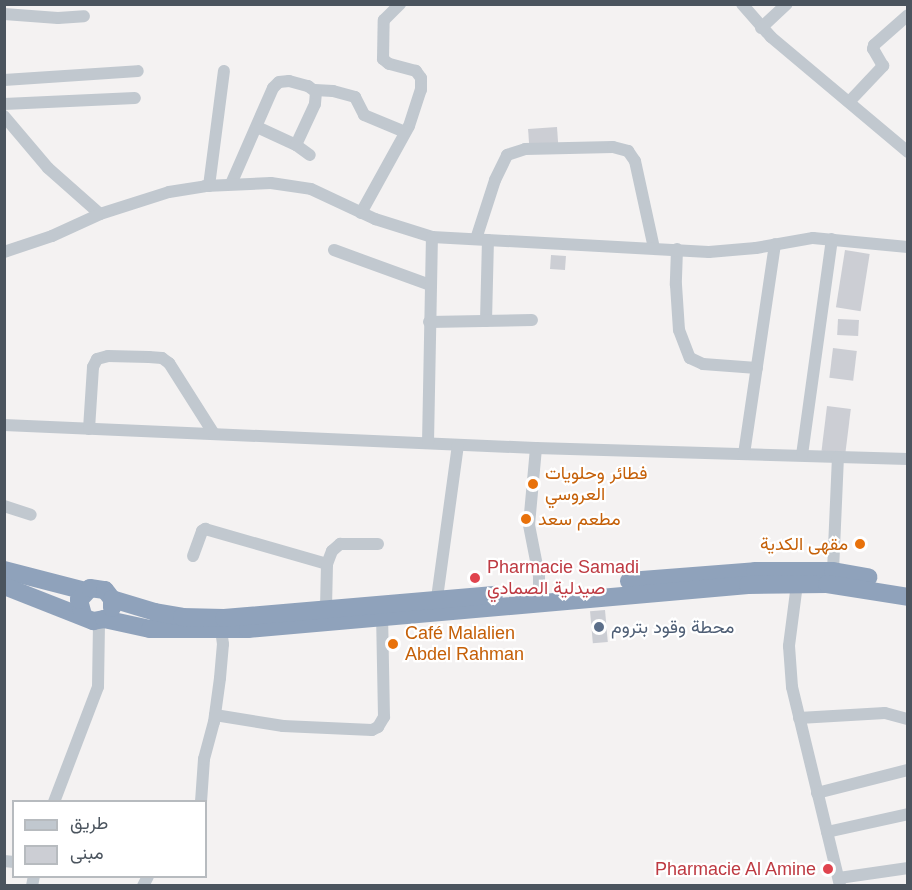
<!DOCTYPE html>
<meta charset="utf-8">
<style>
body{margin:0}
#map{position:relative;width:912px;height:890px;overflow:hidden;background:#f4f2f2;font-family:Arial,Vazirmatn,sans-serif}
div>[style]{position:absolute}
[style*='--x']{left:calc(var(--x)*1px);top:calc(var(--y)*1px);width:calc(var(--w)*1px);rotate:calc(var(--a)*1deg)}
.building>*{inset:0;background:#ccced4;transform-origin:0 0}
.minor>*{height:12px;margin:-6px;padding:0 6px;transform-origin:6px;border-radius:6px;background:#c1c8cf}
.highway>*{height:18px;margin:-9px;padding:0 9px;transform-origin:9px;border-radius:9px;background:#8fa2bb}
.dots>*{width:16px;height:16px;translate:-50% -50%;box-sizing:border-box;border:3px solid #fff;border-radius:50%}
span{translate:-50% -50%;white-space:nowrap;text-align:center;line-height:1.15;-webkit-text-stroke:4.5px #fff;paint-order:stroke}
.food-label{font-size:18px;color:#c56008}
.left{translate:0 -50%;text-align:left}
.right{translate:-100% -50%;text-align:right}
.health-label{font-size:18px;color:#be3a42}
.service-label{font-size:18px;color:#4e5e75}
.frame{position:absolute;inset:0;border:6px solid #4b545e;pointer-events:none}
.legend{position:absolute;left:12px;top:800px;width:195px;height:78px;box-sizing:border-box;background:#fff;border:2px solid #b7bbbf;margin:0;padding:8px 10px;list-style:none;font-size:18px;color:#4b545e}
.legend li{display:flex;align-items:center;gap:12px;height:30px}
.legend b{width:30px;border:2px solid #b7bbbf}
</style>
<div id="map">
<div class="building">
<i style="left:557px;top:127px;width:16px;height:29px;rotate:86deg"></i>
<i style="left:845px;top:250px;width:25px;height:58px;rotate:9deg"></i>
<i style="left:551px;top:255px;width:15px;height:14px;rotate:4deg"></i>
<i style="left:838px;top:319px;width:21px;height:16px;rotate:3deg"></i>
<i style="left:833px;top:348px;width:24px;height:30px;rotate:7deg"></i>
<i style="left:827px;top:406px;width:24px;height:45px;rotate:7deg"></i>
<i style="left:605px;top:610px;width:32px;height:15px;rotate:85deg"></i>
</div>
<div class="minor">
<i style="--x:742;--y:4;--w:44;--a:48.7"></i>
<i style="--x:771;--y:37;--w:179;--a:40"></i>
<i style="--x:4;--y:14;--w:54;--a:4.2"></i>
<i style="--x:58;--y:18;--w:26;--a:-4"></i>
<i style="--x:761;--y:28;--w:35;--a:-43"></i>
<i style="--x:4;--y:80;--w:134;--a:-3.8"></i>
<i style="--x:315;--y:90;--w:18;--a:3"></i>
<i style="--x:333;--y:91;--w:23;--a:15"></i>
<i style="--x:355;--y:97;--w:20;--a:63"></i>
<i style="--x:364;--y:115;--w:44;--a:22.5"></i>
<i style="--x:849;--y:102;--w:50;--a:-46.6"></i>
<i style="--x:883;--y:66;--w:20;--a:-120"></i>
<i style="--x:873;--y:49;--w:4;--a:-76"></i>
<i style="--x:874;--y:45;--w:45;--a:-41.4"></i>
<i style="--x:4;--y:104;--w:131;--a:-2.6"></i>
<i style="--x:4;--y:116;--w:68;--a:49.8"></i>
<i style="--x:48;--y:168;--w:69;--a:41.5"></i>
<i style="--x:257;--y:127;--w:43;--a:24.8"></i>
<i style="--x:231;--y:184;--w:105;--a:-66.4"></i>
<i style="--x:273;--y:88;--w:8;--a:-45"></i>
<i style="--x:279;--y:82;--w:10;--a:-6"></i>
<i style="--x:289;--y:81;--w:20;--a:15"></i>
<i style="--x:308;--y:86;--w:10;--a:37"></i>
<i style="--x:316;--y:92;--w:12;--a:95"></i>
<i style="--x:315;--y:104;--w:45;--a:114.9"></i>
<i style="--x:296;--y:145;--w:17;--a:36"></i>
<i style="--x:209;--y:186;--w:116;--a:-82.6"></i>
<i style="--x:361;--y:213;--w:99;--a:-61.1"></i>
<i style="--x:409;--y:126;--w:38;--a:-72"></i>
<i style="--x:421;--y:90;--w:12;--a:-90"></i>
<i style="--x:421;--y:78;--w:9;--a:-126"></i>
<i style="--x:416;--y:71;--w:28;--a:-165"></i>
<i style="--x:389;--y:64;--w:8;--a:-140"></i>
<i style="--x:383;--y:59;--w:39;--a:-89"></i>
<i style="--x:384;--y:20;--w:23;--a:-45"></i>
<i style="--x:476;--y:239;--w:62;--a:-72.1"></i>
<i style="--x:495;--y:180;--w:28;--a:-64"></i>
<i style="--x:507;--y:155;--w:19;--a:-18"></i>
<i style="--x:525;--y:149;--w:88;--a:-1.3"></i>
<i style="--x:613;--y:147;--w:16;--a:15"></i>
<i style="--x:628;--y:151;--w:12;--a:55"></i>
<i style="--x:635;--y:161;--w:89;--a:77.7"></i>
<i style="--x:677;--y:249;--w:36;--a:92"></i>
<i style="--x:676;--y:285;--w:45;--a:86.2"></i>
<i style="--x:679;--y:330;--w:30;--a:69"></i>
<i style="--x:690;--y:358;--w:14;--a:25"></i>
<i style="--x:703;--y:364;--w:54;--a:4.2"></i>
<i style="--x:334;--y:250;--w:102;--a:20"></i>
<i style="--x:4;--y:252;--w:51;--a:-18.4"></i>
<i style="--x:52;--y:236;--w:53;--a:-24.6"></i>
<i style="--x:100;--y:214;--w:72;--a:-17.7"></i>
<i style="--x:169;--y:192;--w:36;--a:-9"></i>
<i style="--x:205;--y:186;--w:66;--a:-2.6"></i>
<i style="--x:271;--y:183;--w:40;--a:8.5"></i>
<i style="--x:311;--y:189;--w:71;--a:25.1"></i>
<i style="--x:375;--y:219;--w:60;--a:17.5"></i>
<i style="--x:432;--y:237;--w:277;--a:3.1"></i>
<i style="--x:709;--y:252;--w:47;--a:-4.9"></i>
<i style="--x:756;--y:248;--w:58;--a:-10"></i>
<i style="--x:813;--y:238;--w:95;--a:5.4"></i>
<i style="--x:486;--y:321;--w:81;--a:-88.6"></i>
<i style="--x:429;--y:322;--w:103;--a:-1.1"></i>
<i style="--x:4;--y:425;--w:532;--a:2.48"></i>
<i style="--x:536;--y:448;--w:372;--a:1.7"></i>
<i style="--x:89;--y:429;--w:62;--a:-86.3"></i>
<i style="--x:93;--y:367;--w:9;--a:-63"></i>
<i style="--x:97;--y:359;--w:11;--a:-15"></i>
<i style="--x:108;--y:356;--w:41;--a:1.4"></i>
<i style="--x:149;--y:357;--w:13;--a:4"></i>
<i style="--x:162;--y:358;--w:9;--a:36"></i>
<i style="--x:169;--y:363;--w:84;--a:57.6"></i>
<i style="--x:428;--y:443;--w:206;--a:-88.9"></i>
<i style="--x:536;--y:448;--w:77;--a:95.2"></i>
<i style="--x:529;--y:525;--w:52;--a:78.9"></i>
<i style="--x:539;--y:576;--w:15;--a:90"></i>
<i style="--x:744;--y:454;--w:212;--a:-81.6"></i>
<i style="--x:802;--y:455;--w:218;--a:-82.1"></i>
<i style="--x:4;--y:506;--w:28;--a:18"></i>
<i style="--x:193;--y:556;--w:27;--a:-70"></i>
<i style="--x:202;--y:531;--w:4;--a:-34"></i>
<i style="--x:205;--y:529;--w:127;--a:16"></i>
<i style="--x:327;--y:564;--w:45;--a:91.3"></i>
<i style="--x:327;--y:564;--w:14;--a:-69"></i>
<i style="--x:332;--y:551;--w:11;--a:-41"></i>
<i style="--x:340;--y:544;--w:38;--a:0"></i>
<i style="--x:833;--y:571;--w:114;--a:-87.5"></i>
<i style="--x:797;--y:584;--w:63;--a:97.4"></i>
<i style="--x:789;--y:646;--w:41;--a:85.8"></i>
<i style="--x:792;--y:687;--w:205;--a:76.4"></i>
<i style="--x:437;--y:598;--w:154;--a:-82.2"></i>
<i style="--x:215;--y:715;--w:69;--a:9.2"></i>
<i style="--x:283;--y:726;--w:89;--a:2.6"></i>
<i style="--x:372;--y:730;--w:7;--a:-27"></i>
<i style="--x:378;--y:727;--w:12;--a:-59"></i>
<i style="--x:384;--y:717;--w:100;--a:-91.1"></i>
<i style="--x:799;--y:718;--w:86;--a:-3.3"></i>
<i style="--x:885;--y:713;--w:24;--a:15"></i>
<i style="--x:817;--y:793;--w:94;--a:-14.2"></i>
<i style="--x:54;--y:802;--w:123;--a:-69.1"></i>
<i style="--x:98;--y:687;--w:66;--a:-89.1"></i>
<i style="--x:201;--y:802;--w:43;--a:-86"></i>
<i style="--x:204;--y:759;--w:38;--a:-75"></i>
<i style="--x:214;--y:722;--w:44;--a:-82.2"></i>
<i style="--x:220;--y:678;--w:34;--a:-85"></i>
<i style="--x:223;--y:644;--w:14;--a:-98"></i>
<i style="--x:827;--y:832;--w:83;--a:-12.5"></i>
<i style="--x:4;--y:861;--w:10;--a:6"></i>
<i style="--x:839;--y:878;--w:70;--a:-8.2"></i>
<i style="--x:32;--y:886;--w:10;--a:-79"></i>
<i style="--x:143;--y:886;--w:11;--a:-63"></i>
</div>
<div class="highway">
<i style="--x:4;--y:570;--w:84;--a:14.5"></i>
<i style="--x:629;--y:581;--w:126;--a:-4.5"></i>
<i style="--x:755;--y:571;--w:78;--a:0"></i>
<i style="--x:833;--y:571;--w:36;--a:10"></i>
<i style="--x:4;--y:586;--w:96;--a:21.5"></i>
<i style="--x:93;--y:621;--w:11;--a:-10"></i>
<i style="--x:104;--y:619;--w:47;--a:12.3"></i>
<i style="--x:150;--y:629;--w:98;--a:0"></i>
<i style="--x:248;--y:629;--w:502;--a:-5.03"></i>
<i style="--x:748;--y:585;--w:79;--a:-0.7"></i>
<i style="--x:827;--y:584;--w:82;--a:9.1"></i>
<i style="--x:112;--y:599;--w:45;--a:16.8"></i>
<i style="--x:155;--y:612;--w:27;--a:10"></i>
<i style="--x:182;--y:617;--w:42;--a:1.4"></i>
<i style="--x:224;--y:618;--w:271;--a:-4.9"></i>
<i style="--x:83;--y:615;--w:16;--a:-105"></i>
<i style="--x:79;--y:600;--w:16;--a:-47"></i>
<i style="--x:90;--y:588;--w:15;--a:8"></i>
<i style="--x:105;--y:590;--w:11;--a:52"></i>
<i style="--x:112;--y:599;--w:9;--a:90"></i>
</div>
<div class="dots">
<i style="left:533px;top:484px;background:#e8710a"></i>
<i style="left:526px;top:519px;background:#e8710a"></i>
<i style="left:860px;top:544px;background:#e8710a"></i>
<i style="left:475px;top:578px;background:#e0444e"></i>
<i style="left:599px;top:627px;background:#5c6f8a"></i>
<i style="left:393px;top:644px;background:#e8710a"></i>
<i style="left:828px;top:869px;background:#e0444e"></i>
</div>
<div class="food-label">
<span class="left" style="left:545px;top:484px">فطائر وحلويات<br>العروسي</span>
<span class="left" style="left:538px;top:519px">مطعم سعد</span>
<span class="right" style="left:848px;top:544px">مقهى الكدية</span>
<span class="left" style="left:405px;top:644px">Café Malalien<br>Abdel Rahman</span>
</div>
<div class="health-label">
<span class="left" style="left:487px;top:578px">Pharmacie Samadi<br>صيدلية الصمادي</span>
<span class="right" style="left:816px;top:869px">Pharmacie Al Amine</span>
</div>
<div class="service-label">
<span class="left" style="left:611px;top:627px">محطة وقود بتروم</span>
</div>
<div class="frame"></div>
<ul class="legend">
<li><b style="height:8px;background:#c1c8cf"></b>طريق</li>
<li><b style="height:16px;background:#ccced4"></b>مبنى</li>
</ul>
</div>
